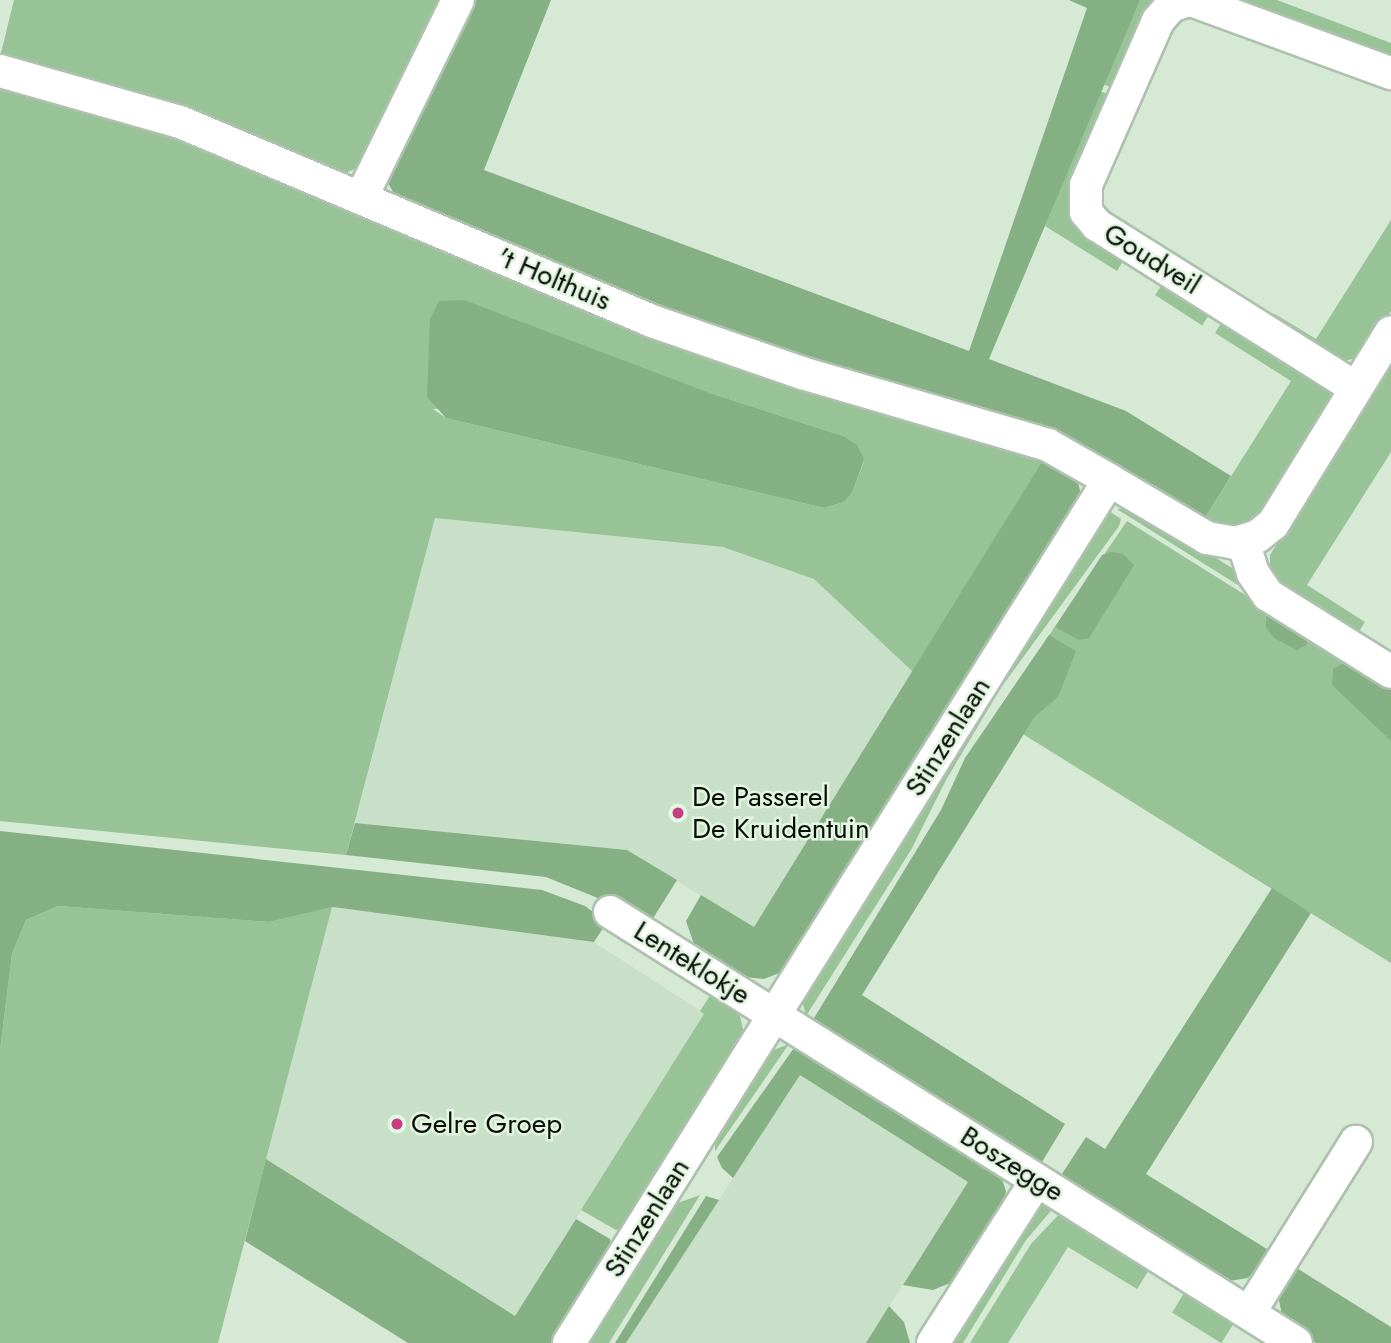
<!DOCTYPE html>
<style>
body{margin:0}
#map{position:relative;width:1391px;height:1343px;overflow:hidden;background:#d6e9d5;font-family:Jost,sans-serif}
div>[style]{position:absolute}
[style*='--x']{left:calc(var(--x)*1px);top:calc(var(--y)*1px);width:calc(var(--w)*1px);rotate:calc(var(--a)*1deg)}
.built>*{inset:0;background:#c7e0c7}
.green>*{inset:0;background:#97c396;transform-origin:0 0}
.forest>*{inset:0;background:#84b083}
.roads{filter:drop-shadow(2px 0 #aec1ae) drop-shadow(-2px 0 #aec1ae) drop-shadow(0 2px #aec1ae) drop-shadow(0 -2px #aec1ae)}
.minor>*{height:32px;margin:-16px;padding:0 16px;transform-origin:16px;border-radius:16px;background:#fff}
.dots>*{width:19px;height:19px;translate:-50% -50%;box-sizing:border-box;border:4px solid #e3f6e2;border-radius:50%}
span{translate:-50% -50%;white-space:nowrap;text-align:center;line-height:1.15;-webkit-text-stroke:5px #e3f6e2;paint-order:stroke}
.street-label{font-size:28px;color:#090f08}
.poi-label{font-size:28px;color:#090f08}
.left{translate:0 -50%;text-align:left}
</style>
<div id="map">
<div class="built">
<i style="clip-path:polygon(435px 518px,723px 547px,814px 579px,913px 672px,753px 928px,627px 850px,355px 823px)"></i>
<i style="clip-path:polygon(332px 907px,594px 942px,705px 1014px,515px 1316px,266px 1159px)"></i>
<i style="clip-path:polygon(800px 1075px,968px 1182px,866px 1343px,626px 1343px)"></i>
</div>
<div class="green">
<i style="clip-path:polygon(14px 0,443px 0,362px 166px,338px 176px,0 57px)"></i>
<i style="clip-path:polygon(1140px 0,1162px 0,1117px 89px,1102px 84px)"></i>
<i style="clip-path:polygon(1226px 0,1277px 0,1391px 43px,1391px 63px)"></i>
<i style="clip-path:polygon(evenodd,0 82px,105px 110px,1046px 455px,913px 672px,814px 579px,723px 547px,435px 518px,346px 855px,0 821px,0 82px,707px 392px,843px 436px,864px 461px,852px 493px,844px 502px,824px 508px,446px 418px,433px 409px,707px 392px)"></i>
<i style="clip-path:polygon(1099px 91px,1114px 96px,1076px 182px,1126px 256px,1117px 271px,1045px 226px)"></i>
<i style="clip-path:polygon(1391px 220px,1391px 311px,1360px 357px,1340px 362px,1271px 321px,1275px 314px,1316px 339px)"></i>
<i style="left:1165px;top:280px;width:56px;height:18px;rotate:33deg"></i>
<i style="clip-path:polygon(1225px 317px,1329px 389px,1331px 396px,1331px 406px,1259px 518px,1234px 530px,1203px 521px,1291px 381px,1215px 333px)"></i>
<i style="clip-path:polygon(1391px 358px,1391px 452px,1307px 585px,1365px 622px,1355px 638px,1287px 596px,1270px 574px,1270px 555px)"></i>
<i style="clip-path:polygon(1127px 508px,1144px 513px,1232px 568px,1257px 597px,1117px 509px)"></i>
<i style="clip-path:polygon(1109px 511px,1121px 519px,1119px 526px,1000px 689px,946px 780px,911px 850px,806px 1016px,802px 1000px,1094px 524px)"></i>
<i style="clip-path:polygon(1127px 521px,1391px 686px,1391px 963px,994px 716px)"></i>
<i style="clip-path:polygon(58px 906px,269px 922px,332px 907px,218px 1343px,0 1343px,0 1051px,12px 954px,26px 920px)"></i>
<i style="clip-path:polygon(713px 991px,739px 1012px,745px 1038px,629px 1226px,616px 1230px,581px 1210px,704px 1014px,700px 1011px)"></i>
<i style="clip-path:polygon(789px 1044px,715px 1151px,715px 1136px,766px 1053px)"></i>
<i style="clip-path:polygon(700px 1195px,609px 1343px,581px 1343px,672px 1205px)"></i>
<i style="clip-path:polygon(1045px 1205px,1056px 1205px,1026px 1240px,963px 1343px,947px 1343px,1035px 1208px)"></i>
<i style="clip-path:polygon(1063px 1210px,1152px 1265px,1137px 1289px,1068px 1247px,1008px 1343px,970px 1343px,1031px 1244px)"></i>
<i style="left:1188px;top:1287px;width:58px;height:30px;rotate:32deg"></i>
</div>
<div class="forest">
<i style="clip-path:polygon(471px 0,551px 0,484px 170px,969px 351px,1087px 8px,1069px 0,1140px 0,989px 359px,1126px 411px,1231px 476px,1203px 521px,730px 338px,397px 199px,388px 183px,388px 173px)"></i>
<i style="clip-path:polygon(464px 300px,707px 392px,843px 436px,857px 445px,864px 460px,852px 493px,844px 502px,824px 508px,446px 418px,427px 397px,430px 319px,439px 301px)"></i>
<i style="clip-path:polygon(1046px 455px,1076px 475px,1082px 498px,784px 971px,764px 979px,745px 977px,695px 947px,686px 921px,701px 895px,754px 927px)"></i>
<i style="clip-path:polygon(1112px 552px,1123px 554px,1134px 565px,1089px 638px,1079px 640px,1055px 627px,1102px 555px)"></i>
<i style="clip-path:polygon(1266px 608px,1312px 637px,1305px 646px,1297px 650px,1274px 638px,1266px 628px)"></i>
<i style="clip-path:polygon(1049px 635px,1076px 651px,1058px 697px,1035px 716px,862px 995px,1065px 1124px,1039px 1167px,811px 1023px,941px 810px,965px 758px)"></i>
<i style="clip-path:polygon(1350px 660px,1391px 686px,1391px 741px,1332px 685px,1333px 669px)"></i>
<i style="clip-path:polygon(355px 823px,627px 850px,677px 880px,652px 920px,546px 877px,346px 855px)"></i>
<i style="clip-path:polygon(0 831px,542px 890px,585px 906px,607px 922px,594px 942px,333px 907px,269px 922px,58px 906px,26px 920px,12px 954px,0 1051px)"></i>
<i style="clip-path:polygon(1272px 888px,1311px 913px,1146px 1174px,1270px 1251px,1248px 1278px,1223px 1282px,1058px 1180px,1086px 1137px,1105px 1149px)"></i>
<i style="clip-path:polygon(796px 1045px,1000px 1173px,1006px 1191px,1004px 1204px,955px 1281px,933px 1290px,903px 1285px,968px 1182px,800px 1075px,733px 1178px,722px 1168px,717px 1157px)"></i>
<i style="clip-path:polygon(266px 1159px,515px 1316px,576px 1219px,610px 1239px,613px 1251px,558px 1343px,408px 1343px,245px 1241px)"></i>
<i style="clip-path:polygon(706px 1196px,719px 1200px,626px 1343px,615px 1343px)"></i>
<i style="clip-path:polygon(1295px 1267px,1391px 1327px,1391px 1343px,1316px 1343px,1291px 1328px,1282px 1316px,1279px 1300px)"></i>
<i style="clip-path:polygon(889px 1306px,904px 1322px,910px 1343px,866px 1343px)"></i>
</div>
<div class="roads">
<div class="minor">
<i style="--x:1188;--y:0;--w:18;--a:161"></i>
<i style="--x:1171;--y:6;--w:20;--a:131"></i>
<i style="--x:1158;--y:21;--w:179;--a:113.7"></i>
<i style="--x:1086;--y:185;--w:27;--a:90"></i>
<i style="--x:1086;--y:212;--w:17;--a:50"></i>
<i style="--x:1097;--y:225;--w:306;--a:32.2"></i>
<i style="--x:1191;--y:0;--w:213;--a:20.1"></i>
<i style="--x:0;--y:71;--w:187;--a:15.8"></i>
<i style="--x:180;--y:122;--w:512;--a:22.86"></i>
<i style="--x:652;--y:321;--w:159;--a:19.1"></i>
<i style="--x:802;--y:373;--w:256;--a:16.3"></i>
<i style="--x:1048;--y:445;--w:70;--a:29.8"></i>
<i style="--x:361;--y:198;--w:220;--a:-63.9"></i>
<i style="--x:1243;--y:542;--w:33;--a:72"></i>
<i style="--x:1253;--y:573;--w:27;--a:56"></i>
<i style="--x:1268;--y:595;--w:145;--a:32"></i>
<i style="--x:610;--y:912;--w:810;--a:32.14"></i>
<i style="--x:1249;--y:1313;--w:202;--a:-58"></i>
<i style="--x:569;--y:1343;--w:1018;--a:-57.96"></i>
<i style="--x:1109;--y:480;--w:114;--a:30.6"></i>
<i style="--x:1207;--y:538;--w:28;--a:10"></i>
<i style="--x:1235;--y:543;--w:24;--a:-17"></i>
<i style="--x:1258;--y:536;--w:19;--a:-39"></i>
<i style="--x:1273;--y:524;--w:225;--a:-58.4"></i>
<i style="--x:933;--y:1343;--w:193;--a:-57.5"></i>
</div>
</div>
<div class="dots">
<i style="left:678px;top:813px;background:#c43e80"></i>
<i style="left:397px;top:1124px;background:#c43e80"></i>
</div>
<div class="street-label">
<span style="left:1152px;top:259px;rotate:32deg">Goudveil</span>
<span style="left:554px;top:279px;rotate:23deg">'t Holthuis</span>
<span style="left:948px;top:737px;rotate:-58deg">Stinzenlaan</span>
<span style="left:692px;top:963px;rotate:32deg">Lenteklokje</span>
<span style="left:1012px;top:1164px;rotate:32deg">Boszegge</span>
<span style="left:647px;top:1218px;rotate:-58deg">Stinzenlaan</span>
</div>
<div class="poi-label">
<span class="left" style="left:692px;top:813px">De Passerel<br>De Kruidentuin</span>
<span class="left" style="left:411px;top:1124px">Gelre Groep</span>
</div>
</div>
